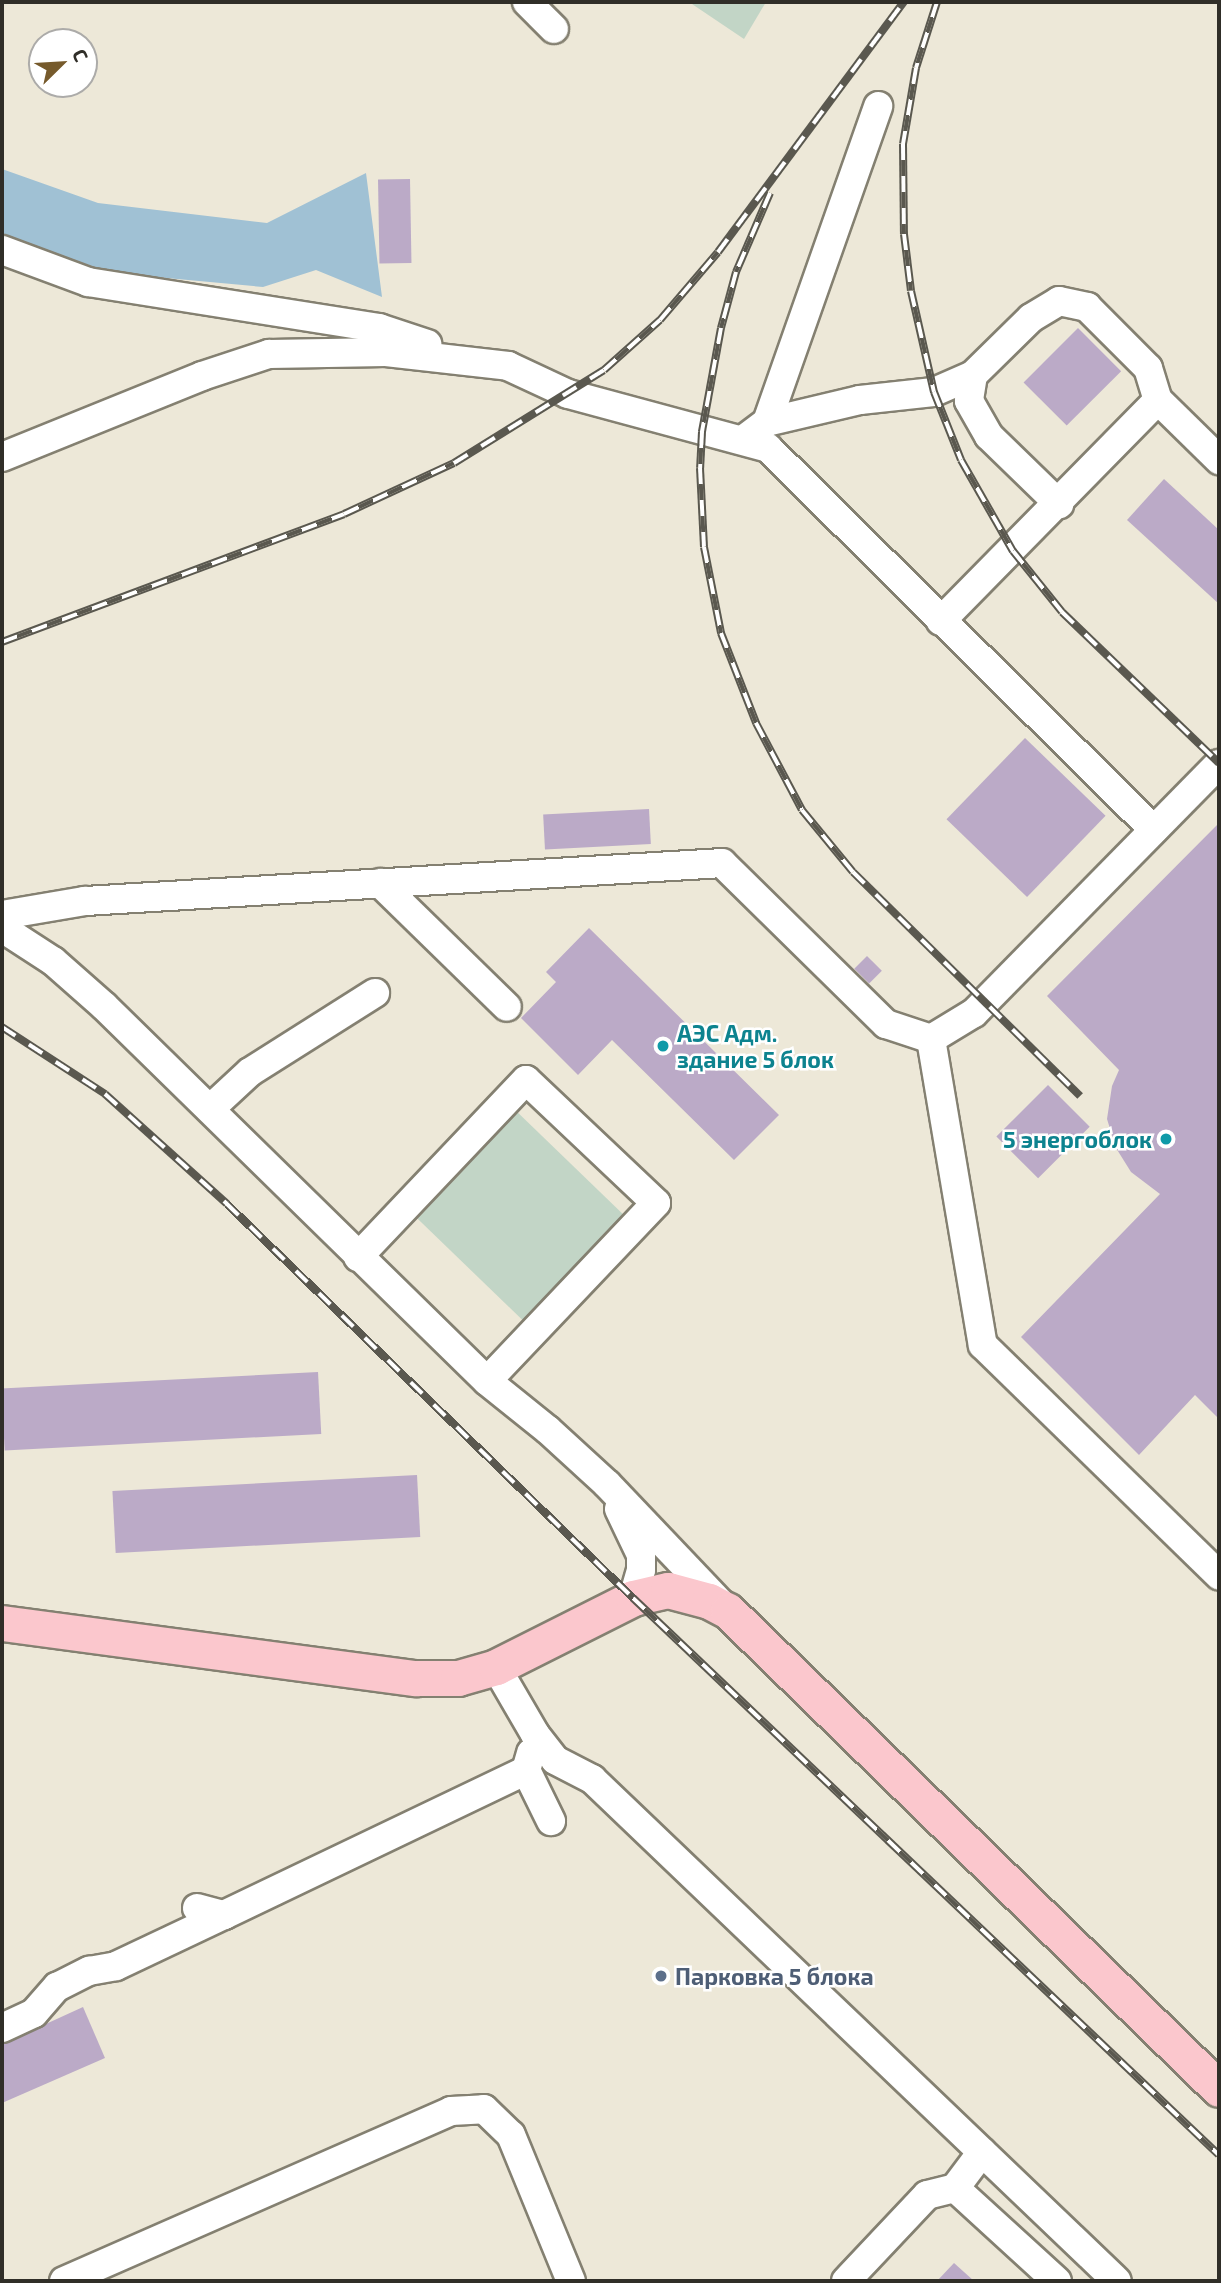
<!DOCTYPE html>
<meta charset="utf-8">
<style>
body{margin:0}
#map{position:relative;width:1221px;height:2283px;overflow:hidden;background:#ede8d8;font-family:"Exo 2",sans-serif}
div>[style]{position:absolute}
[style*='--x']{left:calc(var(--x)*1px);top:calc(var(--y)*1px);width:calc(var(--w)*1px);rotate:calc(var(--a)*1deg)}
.green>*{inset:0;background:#c2d5c6;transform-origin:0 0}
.water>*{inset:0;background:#a0c1d4}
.building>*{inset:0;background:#bbaac7;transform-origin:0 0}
.roads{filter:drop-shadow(2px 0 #848071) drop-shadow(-2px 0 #848071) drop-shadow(0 2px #848071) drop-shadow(0 -2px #848071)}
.minor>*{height:28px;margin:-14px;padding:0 14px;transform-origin:14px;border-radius:14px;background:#fff}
.major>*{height:35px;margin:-17.5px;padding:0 17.5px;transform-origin:17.5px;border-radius:17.5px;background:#fbc7cd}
.rail>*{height:8px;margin-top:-4px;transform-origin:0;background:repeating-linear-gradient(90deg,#fff 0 16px,#5a584f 0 32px);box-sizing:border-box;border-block:2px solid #5a584f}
.dots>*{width:19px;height:19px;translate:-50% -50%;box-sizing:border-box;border:4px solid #fff;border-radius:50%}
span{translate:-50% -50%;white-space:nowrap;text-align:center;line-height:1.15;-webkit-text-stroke:5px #fff;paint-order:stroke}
.culture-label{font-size:23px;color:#0d838f;font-weight:700}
.left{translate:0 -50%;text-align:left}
.right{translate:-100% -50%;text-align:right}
.service-label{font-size:23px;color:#4e5e75;font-weight:700}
.frame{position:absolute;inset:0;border:4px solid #302e28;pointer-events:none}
.north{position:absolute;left:28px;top:28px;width:70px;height:70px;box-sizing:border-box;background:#fff;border:2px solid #acaba9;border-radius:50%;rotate:66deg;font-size:19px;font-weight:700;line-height:28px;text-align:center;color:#302e28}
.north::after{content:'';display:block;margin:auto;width:24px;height:32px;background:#765a2c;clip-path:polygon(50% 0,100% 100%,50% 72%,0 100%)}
</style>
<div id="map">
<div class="green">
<i style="clip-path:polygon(689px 2px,766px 2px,744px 39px)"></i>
<i style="left:511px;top:1106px;width:163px;height:146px;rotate:44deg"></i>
</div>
<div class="water">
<i style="clip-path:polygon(2px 169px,98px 203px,267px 223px,366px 173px,382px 297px,316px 270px,263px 287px,112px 273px,2px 235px)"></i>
</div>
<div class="building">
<i style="left:410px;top:179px;width:84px;height:32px;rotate:89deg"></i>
<i style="left:1078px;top:328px;width:61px;height:77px;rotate:45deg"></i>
<i style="clip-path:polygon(1164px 479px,1219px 530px,1219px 604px,1127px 520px)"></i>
<i style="left:1025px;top:738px;width:112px;height:113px;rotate:44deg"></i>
<i style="left:649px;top:809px;width:35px;height:106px;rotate:87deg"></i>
<i style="clip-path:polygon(1219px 823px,1219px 1419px,1195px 1395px,1139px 1455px,1021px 1337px,1160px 1194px,1131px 1172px,1116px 1148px,1107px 1119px,1112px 1086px,1119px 1070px,1047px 996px)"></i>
<i style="clip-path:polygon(589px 928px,779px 1115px,734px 1160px,612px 1040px,578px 1075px,521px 1018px,556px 982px,546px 972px)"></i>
<i style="left:867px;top:956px;width:21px;height:18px;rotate:45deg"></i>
<i style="left:1048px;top:1085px;width:59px;height:73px;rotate:45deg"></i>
<i style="left:318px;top:1372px;width:62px;height:317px;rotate:87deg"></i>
<i style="left:417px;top:1475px;width:62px;height:305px;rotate:87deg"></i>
<i style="clip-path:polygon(83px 2007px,105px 2058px,2px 2103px,2px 2044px)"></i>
<i style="clip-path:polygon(954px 2263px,974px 2281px,937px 2281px)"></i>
</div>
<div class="roads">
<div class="minor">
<i style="--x:527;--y:2;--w:38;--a:45"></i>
<i style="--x:2;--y:250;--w:92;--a:20.4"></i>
<i style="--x:88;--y:282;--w:295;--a:9"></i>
<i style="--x:379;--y:328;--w:51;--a:18.4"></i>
<i style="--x:973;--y:375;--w:26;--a:99"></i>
<i style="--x:969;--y:401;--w:40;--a:60.3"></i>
<i style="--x:989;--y:436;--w:98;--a:44.2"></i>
<i style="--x:1158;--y:400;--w:86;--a:44.5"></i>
<i style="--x:767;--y:422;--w:335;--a:-70.6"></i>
<i style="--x:743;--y:440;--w:30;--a:-37"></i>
<i style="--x:767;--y:422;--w:96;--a:-13.3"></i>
<i style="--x:860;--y:400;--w:74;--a:-6.2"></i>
<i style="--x:934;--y:392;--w:43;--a:-23.6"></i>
<i style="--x:973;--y:375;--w:81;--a:-44.5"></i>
<i style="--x:1031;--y:318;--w:33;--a:-31"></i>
<i style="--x:1059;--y:301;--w:29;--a:12"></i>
<i style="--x:1087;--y:307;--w:86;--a:45"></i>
<i style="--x:1148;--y:368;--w:34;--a:73"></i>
<i style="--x:1158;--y:400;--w:310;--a:134.5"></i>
<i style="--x:2;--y:457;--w:216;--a:-22"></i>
<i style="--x:202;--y:376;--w:71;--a:-18.2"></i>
<i style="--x:269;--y:354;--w:117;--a:-1"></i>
<i style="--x:386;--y:352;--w:123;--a:6.5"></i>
<i style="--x:508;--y:366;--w:66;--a:25"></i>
<i style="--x:568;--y:394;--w:207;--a:15.1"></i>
<i style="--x:768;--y:448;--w:543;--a:44.7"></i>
<i style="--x:380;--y:883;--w:177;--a:44.3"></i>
<i style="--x:2;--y:915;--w:84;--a:-9.6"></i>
<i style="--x:85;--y:901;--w:638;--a:-3.41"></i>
<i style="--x:722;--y:863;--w:230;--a:44.5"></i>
<i style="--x:886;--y:1024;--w:47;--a:18.4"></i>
<i style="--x:931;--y:1039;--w:50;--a:-31.2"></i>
<i style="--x:974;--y:1013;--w:349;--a:-45.5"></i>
<i style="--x:2;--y:928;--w:61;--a:32.9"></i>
<i style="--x:53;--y:961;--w:68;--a:41.4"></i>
<i style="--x:104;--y:1006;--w:536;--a:44.4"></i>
<i style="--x:487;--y:1381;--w:78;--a:38.8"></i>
<i style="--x:548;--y:1430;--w:80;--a:42.5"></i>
<i style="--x:607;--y:1484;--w:171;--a:46.4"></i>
<i style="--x:931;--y:1039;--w:310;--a:80.4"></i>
<i style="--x:983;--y:1345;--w:330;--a:44.3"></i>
<i style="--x:210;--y:1109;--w:54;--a:-42.8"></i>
<i style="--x:250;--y:1072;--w:148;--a:-32.3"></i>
<i style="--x:358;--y:1257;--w:244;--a:-46.5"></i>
<i style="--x:526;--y:1080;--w:179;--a:43.4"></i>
<i style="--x:656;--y:1203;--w:245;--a:133.5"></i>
<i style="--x:619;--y:1509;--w:51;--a:64.4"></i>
<i style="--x:641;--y:1555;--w:15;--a:90"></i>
<i style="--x:641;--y:1570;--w:29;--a:106"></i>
<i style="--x:496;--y:1667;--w:78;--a:59.8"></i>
<i style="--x:535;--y:1734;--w:33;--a:52"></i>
<i style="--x:555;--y:1760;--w:42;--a:27.2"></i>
<i style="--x:592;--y:1779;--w:726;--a:43.72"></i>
<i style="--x:531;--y:1753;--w:18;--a:106"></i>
<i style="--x:526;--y:1770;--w:57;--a:63.9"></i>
<i style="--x:197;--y:1908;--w:28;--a:15"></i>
<i style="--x:224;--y:1915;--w:335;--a:-25.6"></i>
<i style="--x:2;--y:2028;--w:35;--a:-25"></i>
<i style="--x:34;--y:2013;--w:35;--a:-49"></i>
<i style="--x:57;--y:1987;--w:36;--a:-27"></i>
<i style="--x:89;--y:1971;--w:27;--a:-10"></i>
<i style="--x:116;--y:1966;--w:119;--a:-25.3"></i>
<i style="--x:955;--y:2188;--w:138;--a:42.4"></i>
<i style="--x:64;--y:2281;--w:423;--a:-23.7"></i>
<i style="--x:451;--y:2111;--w:33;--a:-3"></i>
<i style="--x:484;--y:2109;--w:37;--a:44"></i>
<i style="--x:511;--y:2135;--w:158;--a:67.7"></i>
<i style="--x:846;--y:2281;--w:118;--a:-46.7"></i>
<i style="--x:927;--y:2195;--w:29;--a:-14"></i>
<i style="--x:955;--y:2188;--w:45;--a:-53.1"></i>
</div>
<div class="major">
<i style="--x:2;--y:1623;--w:418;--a:7.6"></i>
<i style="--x:416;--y:1678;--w:42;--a:0"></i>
<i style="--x:458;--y:1678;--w:40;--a:-16"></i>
<i style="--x:496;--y:1667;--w:153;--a:-26.7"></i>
<i style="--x:633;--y:1598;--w:36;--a:-13"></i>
<i style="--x:668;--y:1590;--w:42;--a:15"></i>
<i style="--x:709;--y:1601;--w:21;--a:28"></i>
<i style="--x:728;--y:1611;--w:685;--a:44.23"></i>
</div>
</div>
<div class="rail">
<i style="--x:937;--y:2;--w:69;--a:107.7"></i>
<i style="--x:916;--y:68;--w:77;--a:99.7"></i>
<i style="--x:903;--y:144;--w:90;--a:89.4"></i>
<i style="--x:904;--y:234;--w:57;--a:83"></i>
<i style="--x:911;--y:291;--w:104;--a:77.2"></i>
<i style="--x:934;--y:392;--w:73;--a:68.3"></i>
<i style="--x:961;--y:460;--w:105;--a:60.3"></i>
<i style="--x:1013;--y:551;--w:78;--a:51.2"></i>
<i style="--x:1062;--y:612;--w:218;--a:43.9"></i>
<i style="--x:770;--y:193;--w:86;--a:113.3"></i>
<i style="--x:736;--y:272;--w:58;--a:105"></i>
<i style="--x:721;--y:328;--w:106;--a:100.4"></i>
<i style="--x:702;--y:432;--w:36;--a:93"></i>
<i style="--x:700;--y:468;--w:79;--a:87.1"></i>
<i style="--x:704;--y:547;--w:88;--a:78.8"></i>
<i style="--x:721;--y:633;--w:97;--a:68.7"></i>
<i style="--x:756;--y:723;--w:98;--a:62.1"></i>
<i style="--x:802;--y:810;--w:80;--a:50.6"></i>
<i style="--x:853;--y:872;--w:319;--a:44.6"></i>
<i style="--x:2;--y:642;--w:365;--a:-20.5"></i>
<i style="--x:344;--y:514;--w:121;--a:-24.9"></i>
<i style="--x:454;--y:463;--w:176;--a:-31.8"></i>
<i style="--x:604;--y:370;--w:75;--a:-41.8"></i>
<i style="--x:660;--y:320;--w:89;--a:-49.5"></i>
<i style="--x:718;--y:252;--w:312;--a:-53.4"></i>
<i style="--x:2;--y:1027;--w:123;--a:33"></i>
<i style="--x:105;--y:1094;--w:164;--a:42"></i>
<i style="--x:227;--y:1204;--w:566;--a:44.14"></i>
<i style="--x:633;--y:1598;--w:808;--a:43.55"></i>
</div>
<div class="dots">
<i style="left:663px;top:1046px;background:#0f9aa8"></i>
<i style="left:1166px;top:1139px;background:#0f9aa8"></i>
<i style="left:661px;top:1976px;background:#5c6f8a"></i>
</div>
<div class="culture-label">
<span class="left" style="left:677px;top:1046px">АЭС Адм.<br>здание 5 блок</span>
<span class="right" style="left:1152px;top:1139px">5 энергоблок</span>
</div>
<div class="service-label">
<span class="left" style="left:675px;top:1976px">Парковка 5 блока</span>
</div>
<div class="frame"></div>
<div class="north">С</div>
</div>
